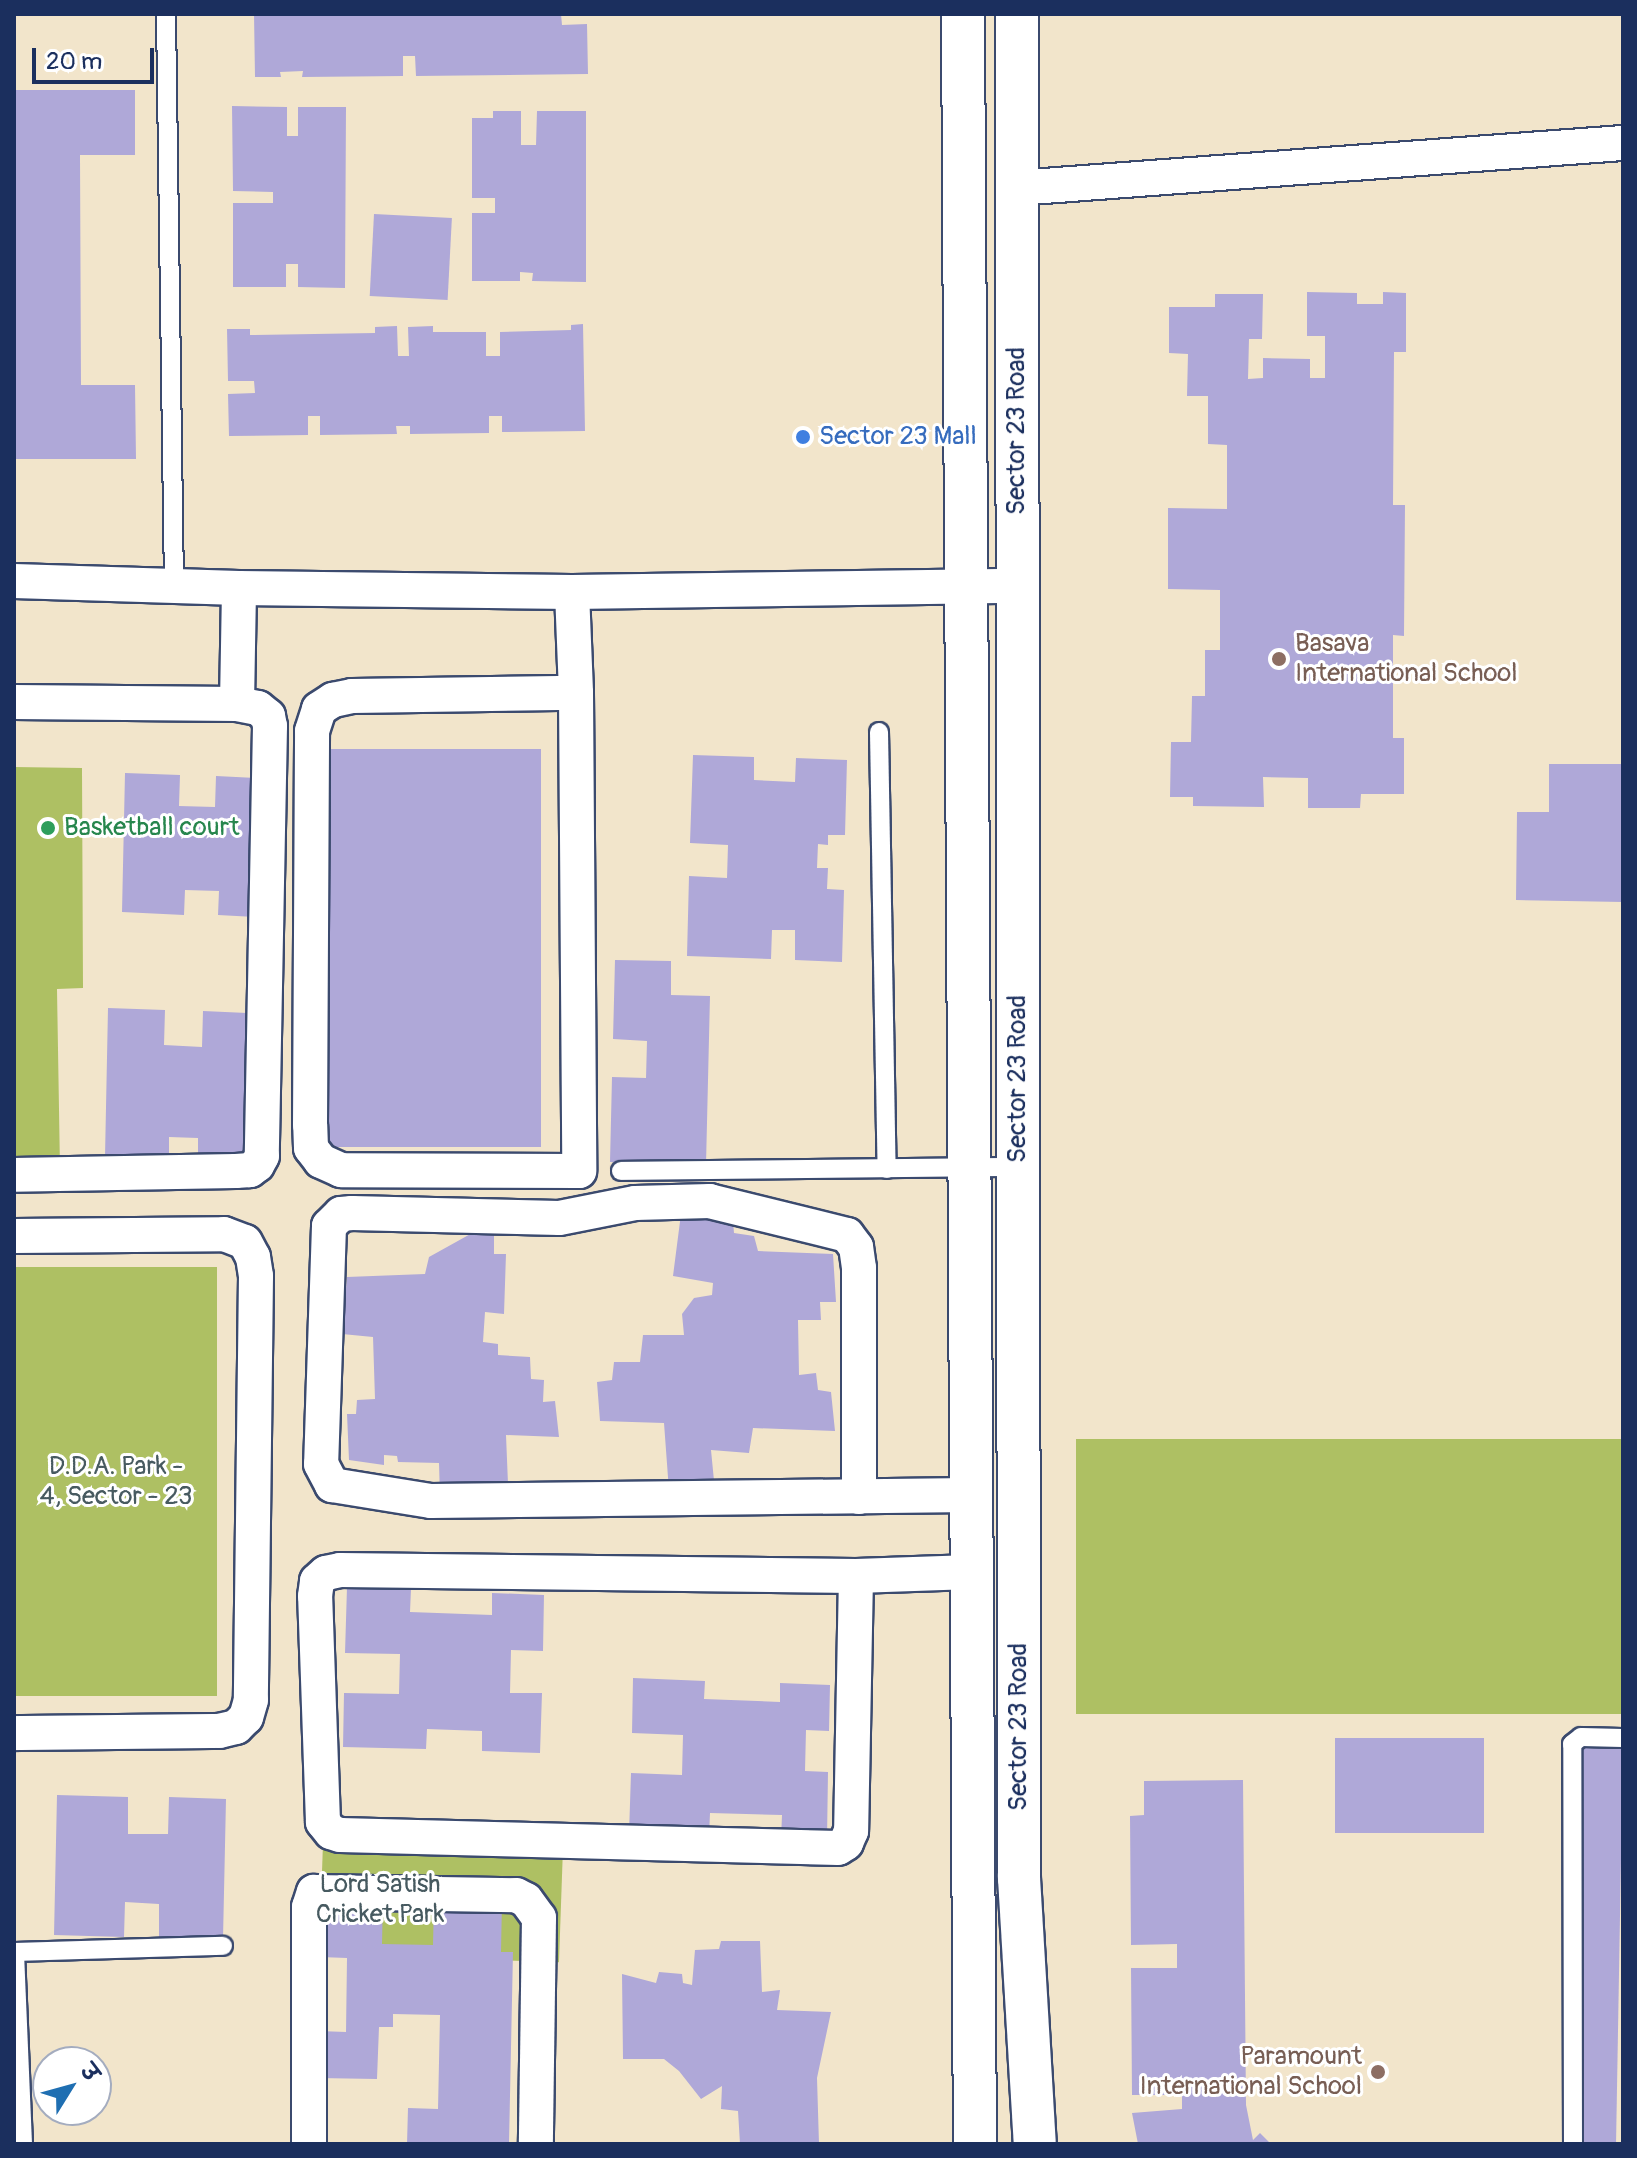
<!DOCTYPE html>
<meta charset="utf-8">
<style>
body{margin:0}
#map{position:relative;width:1637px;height:2158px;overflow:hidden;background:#f2e5cb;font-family:Pangolin,"Playpen Sans Deva",sans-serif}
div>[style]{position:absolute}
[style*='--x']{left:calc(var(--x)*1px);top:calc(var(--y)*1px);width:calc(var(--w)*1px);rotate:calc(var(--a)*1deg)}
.green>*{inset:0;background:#aec063;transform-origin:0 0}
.building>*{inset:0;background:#afa8d8;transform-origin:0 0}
.roads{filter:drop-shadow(2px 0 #3b4a6e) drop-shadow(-2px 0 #3b4a6e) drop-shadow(0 2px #3b4a6e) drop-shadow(0 -2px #3b4a6e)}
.service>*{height:18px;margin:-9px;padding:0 9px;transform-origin:9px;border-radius:9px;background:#fff}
.minor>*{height:34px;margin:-17px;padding:0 17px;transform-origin:17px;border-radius:17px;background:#fff}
.tertiary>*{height:42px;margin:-21px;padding:0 21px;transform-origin:21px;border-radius:21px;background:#fff}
.dots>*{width:22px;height:22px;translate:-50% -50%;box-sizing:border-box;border:4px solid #fff;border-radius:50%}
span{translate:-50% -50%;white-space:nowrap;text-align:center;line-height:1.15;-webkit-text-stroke:6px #fff;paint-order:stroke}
.street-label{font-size:26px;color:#1b2f5e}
.shop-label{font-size:26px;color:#366cbe}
.left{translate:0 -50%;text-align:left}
.education-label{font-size:26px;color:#785e54}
.right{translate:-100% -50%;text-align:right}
.leisure-label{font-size:26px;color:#27864d}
.park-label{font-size:26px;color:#475a60}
.frame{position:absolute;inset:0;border:16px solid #1b2f5e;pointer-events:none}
.north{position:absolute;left:32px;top:2046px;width:80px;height:80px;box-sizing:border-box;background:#fff;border:2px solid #a4acbf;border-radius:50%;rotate:53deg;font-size:22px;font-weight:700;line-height:32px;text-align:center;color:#1b2f5e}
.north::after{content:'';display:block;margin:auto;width:28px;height:36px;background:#1f6fb2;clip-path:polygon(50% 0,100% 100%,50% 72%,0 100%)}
.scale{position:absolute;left:32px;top:48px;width:122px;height:36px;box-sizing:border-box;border:4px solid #1b2f5e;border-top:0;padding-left:10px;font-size:24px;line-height:28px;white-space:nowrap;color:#1b2f5e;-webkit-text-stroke:6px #fff;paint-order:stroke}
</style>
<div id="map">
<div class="green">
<i style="clip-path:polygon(14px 767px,82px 768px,83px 988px,57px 989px,60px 1169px,14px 1168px)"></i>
<i style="left:14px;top:1267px;width:203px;height:429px"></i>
<i style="left:1623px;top:1439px;width:275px;height:547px;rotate:90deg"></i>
<i style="left:323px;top:1843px;width:240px;height:111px;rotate:2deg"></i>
</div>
<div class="building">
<i style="clip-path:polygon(254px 14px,561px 14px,562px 25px,587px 24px,588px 74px,416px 76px,415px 56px,403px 56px,403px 76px,302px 77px,303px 71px,280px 72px,281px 77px,255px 77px)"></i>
<i style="clip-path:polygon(14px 90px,135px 90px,135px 155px,80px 155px,81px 385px,135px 385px,136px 459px,14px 459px)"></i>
<i style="clip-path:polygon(232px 106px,287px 107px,287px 136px,298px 136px,298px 107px,346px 107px,345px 288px,298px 287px,298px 264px,286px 264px,286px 287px,233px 287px,233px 203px,273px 203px,273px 192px,233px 191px)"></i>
<i style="clip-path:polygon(493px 111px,521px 111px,521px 145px,536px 145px,537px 111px,586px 111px,586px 282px,532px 281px,533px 273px,520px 272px,520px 281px,472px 281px,472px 213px,495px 213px,495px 198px,472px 198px,472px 118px,493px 118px)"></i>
<i style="left:374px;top:214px;width:78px;height:82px;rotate:3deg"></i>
<i style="clip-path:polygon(1307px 292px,1357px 293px,1357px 304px,1383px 304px,1383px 292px,1406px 293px,1406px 352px,1394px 352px,1393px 505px,1405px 505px,1404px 636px,1393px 635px,1393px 738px,1404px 738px,1404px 794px,1361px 794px,1360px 808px,1308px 808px,1308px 778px,1263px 777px,1264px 807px,1193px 806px,1193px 797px,1170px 797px,1171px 742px,1191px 742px,1192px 696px,1205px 696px,1205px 650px,1220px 650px,1220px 590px,1168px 589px,1168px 508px,1227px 509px,1227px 445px,1208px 444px,1208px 396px,1187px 396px,1188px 354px,1169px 353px,1169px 307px,1215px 307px,1215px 294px,1263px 294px,1262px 339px,1249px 339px,1248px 379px,1263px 378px,1263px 358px,1310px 359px,1310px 378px,1325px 378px,1325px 336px,1307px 336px)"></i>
<i style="clip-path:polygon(583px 324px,585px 431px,502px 432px,502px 416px,489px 416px,489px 433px,410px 434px,410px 426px,396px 426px,397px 434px,320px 435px,320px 416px,308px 416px,308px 435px,229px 436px,228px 394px,255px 393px,254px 381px,228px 381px,227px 329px,250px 329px,250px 335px,375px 333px,375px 327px,397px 326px,398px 356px,409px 356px,408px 327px,433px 326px,433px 332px,486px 332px,486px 356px,500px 356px,500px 332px,571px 330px,571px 325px)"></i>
<i style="left:327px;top:749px;width:214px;height:398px"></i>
<i style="clip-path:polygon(693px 755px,754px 757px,754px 780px,795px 782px,796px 758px,847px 760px,845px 835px,828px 835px,828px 845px,818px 844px,817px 868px,828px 868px,827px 889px,844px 890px,842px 962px,795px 960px,795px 930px,772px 930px,771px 959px,687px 956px,689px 876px,727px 878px,728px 845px,690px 843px)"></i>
<i style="clip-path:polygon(1549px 764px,1623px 764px,1623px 902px,1516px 900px,1517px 812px,1549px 812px)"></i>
<i style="clip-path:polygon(125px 773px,180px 775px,179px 806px,215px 807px,216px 776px,258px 778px,255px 917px,218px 915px,219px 891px,185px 890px,184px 915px,122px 912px)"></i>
<i style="clip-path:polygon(615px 960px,671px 961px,671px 995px,710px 996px,706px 1165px,610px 1162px,612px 1077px,646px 1078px,647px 1041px,613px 1039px)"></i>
<i style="clip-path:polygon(108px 1008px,165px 1010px,164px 1045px,202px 1047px,203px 1011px,247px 1013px,244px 1162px,198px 1160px,198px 1138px,169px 1137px,169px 1159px,105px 1157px)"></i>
<i style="clip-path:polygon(682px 1206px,733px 1221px,734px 1233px,754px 1236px,758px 1251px,833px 1254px,836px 1302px,820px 1302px,821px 1320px,798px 1320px,799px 1375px,816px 1373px,818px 1390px,831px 1392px,835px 1431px,753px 1428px,749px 1453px,711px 1450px,715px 1491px,669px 1491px,664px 1423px,600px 1421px,597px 1382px,612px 1380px,614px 1362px,640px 1362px,643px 1335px,684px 1335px,682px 1314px,694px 1298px,712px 1295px,713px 1283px,673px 1276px)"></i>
<i style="clip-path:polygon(483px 1227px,494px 1230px,494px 1254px,506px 1254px,504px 1314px,485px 1312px,483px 1342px,498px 1344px,498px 1355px,530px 1357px,531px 1379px,544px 1380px,543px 1402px,555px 1401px,559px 1437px,506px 1435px,508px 1484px,440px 1497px,439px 1463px,398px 1462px,397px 1456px,384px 1455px,384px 1465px,349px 1460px,347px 1414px,356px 1414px,357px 1400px,375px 1399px,373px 1337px,342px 1334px,347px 1277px,425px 1274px,429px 1257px)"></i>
<i style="clip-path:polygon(347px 1587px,411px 1589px,410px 1612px,492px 1615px,492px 1593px,544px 1595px,543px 1651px,511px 1650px,510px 1693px,542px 1693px,540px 1753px,482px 1751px,482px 1731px,427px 1729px,426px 1749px,343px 1747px,344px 1693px,399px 1694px,400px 1654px,345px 1653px)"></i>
<i style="clip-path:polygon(633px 1678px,705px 1681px,704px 1699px,780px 1702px,780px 1683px,830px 1685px,829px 1731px,806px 1730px,805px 1771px,828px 1772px,827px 1840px,781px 1839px,782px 1815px,710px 1813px,709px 1836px,629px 1834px,631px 1773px,682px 1775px,683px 1735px,632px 1733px)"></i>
<i style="left:1335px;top:1738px;width:149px;height:95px"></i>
<i style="left:1579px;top:1744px;width:44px;height:400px;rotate:1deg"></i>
<i style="clip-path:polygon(1243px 1780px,1246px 2105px,1253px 2140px,1260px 2133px,1271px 2144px,1138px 2144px,1132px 2113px,1182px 2109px,1182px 2095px,1132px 2095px,1131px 1968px,1177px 1968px,1177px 1944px,1131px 1945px,1130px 1816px,1144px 1815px,1144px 1781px)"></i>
<i style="clip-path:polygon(57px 1795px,128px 1797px,128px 1834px,168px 1834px,169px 1797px,226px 1799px,223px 1939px,159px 1937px,159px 1904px,125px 1902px,124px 1937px,54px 1935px)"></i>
<i style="clip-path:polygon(341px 1897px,383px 1899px,382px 1944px,433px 1945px,434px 1900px,502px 1901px,501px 1952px,513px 1952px,509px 2144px,407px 2144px,408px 2108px,438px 2109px,440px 2015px,393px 2014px,393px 2027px,379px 2027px,377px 2079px,318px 2078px,319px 2031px,346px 2032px,347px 1958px,320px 1957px,322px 1914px,341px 1914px)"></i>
<i style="clip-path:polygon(721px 1941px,760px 1941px,762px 1992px,780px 1990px,777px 2010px,831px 2012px,817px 2078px,819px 2144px,740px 2144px,738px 2111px,721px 2109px,722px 2086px,701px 2099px,679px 2071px,664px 2059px,623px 2059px,622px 1974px,656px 1983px,659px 1972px,682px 1974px,683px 1983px,692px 1985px,695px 1950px,719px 1949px)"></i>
</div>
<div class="roads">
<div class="service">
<i style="--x:166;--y:14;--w:570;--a:89.2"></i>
<i style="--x:879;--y:732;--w:437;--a:89"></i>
<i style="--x:621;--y:1171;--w:397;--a:-0.6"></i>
<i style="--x:23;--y:2144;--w:192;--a:-92.4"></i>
<i style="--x:15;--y:1952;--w:208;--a:-1.7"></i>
<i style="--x:1573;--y:2144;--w:400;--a:-90.1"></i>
<i style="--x:1572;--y:1744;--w:11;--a:-38"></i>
<i style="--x:1581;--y:1737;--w:42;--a:1.4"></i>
</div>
<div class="minor">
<i style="--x:1017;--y:188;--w:608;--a:-4.25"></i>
<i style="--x:14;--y:581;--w:225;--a:1.8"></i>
<i style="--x:239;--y:588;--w:333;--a:0.7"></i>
<i style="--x:572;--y:592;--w:445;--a:-0.8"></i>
<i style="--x:572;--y:592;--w:101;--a:87.7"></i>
<i style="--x:576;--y:693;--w:478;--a:89.6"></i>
<i style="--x:579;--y:1171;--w:238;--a:-179.8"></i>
<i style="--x:341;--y:1170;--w:22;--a:-156"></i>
<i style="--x:321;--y:1161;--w:16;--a:-128"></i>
<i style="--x:311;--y:1148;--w:23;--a:-92"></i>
<i style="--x:310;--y:1125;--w:394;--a:-89.7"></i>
<i style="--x:312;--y:731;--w:23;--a:-72"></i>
<i style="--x:319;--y:709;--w:17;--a:-33"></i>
<i style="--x:333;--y:700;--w:19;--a:-12"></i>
<i style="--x:352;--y:696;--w:224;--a:-0.8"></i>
<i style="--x:14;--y:702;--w:223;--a:0.5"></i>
<i style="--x:237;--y:704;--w:21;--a:11"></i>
<i style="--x:258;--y:708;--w:13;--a:39"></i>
<i style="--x:268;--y:716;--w:10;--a:79"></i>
<i style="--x:270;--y:726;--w:430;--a:91.1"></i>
<i style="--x:262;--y:1156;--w:10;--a:119"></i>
<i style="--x:257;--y:1165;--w:9;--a:144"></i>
<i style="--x:250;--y:1170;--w:14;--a:176"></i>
<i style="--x:236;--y:1171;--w:222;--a:179"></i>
<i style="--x:237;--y:704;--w:116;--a:-89"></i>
<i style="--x:14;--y:1236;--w:210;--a:-0.5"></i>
<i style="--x:224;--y:1234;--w:22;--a:21"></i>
<i style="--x:245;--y:1242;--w:17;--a:62"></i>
<i style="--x:253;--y:1257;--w:19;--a:81"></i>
<i style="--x:256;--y:1276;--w:424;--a:90.7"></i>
<i style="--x:251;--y:1700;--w:18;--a:106"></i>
<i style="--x:246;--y:1717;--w:14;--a:135"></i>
<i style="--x:236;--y:1727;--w:17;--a:167"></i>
<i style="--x:219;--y:1731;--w:205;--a:179.4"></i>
<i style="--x:859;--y:1497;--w:229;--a:-90"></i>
<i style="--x:859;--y:1268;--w:21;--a:-98"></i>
<i style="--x:856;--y:1247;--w:15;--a:-127"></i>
<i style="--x:847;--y:1235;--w:141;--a:-166.1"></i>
<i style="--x:710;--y:1201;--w:75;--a:178.5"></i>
<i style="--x:635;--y:1203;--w:77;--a:168.8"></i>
<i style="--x:559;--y:1218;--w:207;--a:-178.6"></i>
<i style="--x:352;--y:1213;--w:11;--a:175"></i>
<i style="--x:341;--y:1214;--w:17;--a:135"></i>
<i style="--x:329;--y:1226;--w:238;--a:91.9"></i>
<i style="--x:321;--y:1464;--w:24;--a:62"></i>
<i style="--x:332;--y:1485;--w:100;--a:9.2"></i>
<i style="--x:431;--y:1501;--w:540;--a:-0.64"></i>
<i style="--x:856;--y:1576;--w:255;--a:91.1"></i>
<i style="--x:851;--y:1831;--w:13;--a:113"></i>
<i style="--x:846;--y:1843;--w:9;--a:148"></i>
<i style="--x:838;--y:1848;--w:498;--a:-178.5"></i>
<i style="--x:340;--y:1835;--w:9;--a:-162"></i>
<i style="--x:331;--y:1832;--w:13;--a:-129"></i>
<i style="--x:323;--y:1822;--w:226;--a:-92"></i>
<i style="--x:315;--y:1596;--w:15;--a:-82"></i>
<i style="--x:317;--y:1581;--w:12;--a:-42"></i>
<i style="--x:326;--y:1573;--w:14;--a:-12"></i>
<i style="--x:340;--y:1570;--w:516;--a:0.67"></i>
<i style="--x:856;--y:1576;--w:116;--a:-2"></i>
<i style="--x:309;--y:2144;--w:237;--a:-90"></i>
<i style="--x:309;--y:1907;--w:16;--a:-72"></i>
<i style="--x:314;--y:1892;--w:202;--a:0.9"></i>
<i style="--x:516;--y:1895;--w:11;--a:27"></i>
<i style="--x:526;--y:1900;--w:22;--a:54"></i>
<i style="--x:539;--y:1918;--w:226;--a:90.8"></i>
</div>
<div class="tertiary">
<i style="--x:963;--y:14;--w:2130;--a:89.68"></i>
<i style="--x:1017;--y:14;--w:1864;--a:89.94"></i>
<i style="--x:1019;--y:1878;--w:266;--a:86.6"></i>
</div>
</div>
<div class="dots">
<i style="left:803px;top:437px;background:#3f7fe0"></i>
<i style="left:1279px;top:659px;background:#8d6e63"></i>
<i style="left:48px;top:828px;background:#2e9e5b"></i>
<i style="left:1378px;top:2072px;background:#8d6e63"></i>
</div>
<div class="street-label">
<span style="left:1017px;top:431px;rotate:-90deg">Sector 23 Road</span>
<span style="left:1018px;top:1079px;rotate:-90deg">Sector 23 Road</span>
<span style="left:1019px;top:1727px;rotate:-90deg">Sector 23 Road</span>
</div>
<div class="shop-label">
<span class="left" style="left:819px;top:437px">Sector 23 Mall</span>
</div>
<div class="education-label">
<span class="left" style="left:1295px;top:659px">Basava<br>International School</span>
<span class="right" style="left:1362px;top:2072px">Paramount<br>International School</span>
</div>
<div class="leisure-label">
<span class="left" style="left:64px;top:828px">Basketball court</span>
</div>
<div class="park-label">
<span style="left:116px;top:1482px">D.D.A. Park -<br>4, Sector - 23</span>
<span style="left:380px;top:1900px">Lord Satish<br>Cricket Park</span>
</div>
<div class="frame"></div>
<div class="north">उ</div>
<div class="scale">20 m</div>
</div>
